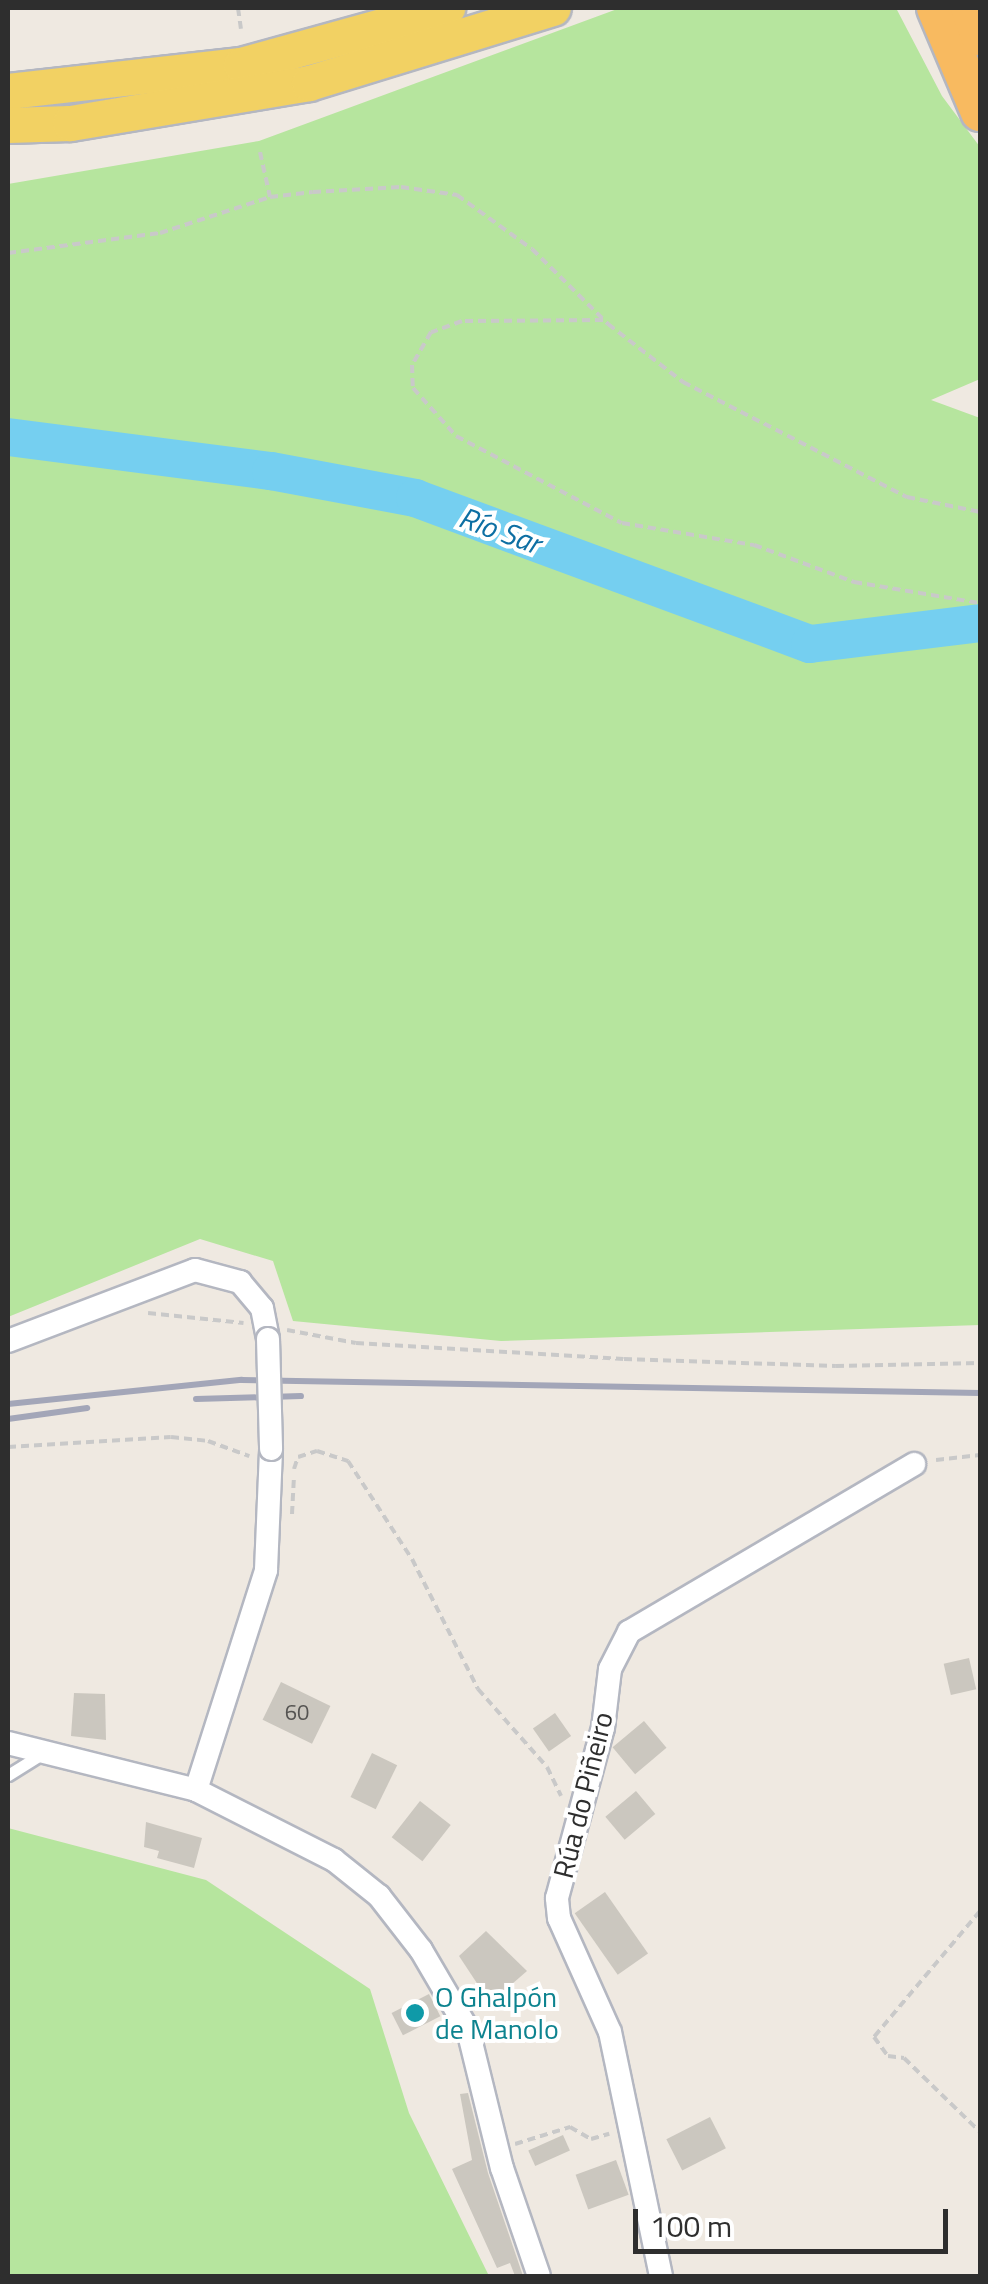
<!DOCTYPE html>
<meta charset="utf-8">
<style>
body{margin:0}
#map{position:relative;width:988px;height:2284px;overflow:hidden;background:#efe9e1;font-family:"Titillium Web",sans-serif}
div>[style]{position:absolute}
[style*='--x']{left:calc(var(--x)*1px);top:calc(var(--y)*1px);width:calc(var(--w)*1px);rotate:calc(var(--a)*1deg)}
.green>*{inset:0;background:#b6e59e}
.river>*{height:38px;margin:-19px;padding:0 19px;transform-origin:19px;border-radius:19px;background:#75cff0}
.building>*{inset:0;background:#cbc7bf;transform-origin:0 0}
.path>*{height:4px;margin-top:-2px;transform-origin:0;background:repeating-linear-gradient(90deg,#c9c9c9 0 8px,transparent 0 13px)}
.roads{filter:drop-shadow(2px 0 #b4b7c1) drop-shadow(-2px 0 #b4b7c1) drop-shadow(0 2px #b4b7c1) drop-shadow(0 -2px #b4b7c1)}
.service>*{height:11px;margin:-5.5px;padding:0 5.5px;transform-origin:5.5px;border-radius:5.5px;background:#fff}
.minor>*{height:22px;margin:-11px;padding:0 11px;transform-origin:11px;border-radius:11px;background:#fff}
.primary>*{height:35px;margin:-17.5px;padding:0 17.5px;transform-origin:17.5px;border-radius:17.5px;background:#f2d163}
.trunk>*{height:38px;margin:-19px;padding:0 19px;transform-origin:19px;border-radius:19px;background:#f8ba60}
.rail>*{height:6px;margin:-3px;padding:0 3px;transform-origin:3px;border-radius:3px;background:#a3a6b8}
.bridges{filter:drop-shadow(2px 0 #b4b7c1) drop-shadow(-2px 0 #b4b7c1) drop-shadow(0 2px #b4b7c1) drop-shadow(0 -2px #b4b7c1)}
.minor-bridge>*{height:22px;margin:-11px;padding:0 11px;transform-origin:11px;border-radius:11px;background:#fff}
.dots>*{width:28px;height:28px;translate:-50% -50%;box-sizing:border-box;border:5px solid #fff;border-radius:50%}
span{translate:-50% -50%;white-space:nowrap;text-align:center;line-height:1.15;-webkit-text-stroke:8px #fff;paint-order:stroke}
.number-label{font-size:22px;color:#555452}
.number-label span{-webkit-text-stroke-width:0}
.street-label{font-size:28px;color:#2e2e2e}
.culture-label{font-size:28px;color:#0d838f}
.left{translate:0 -50%;text-align:left}
.water-label{font-size:30px;color:#0d6fa3;font-style:italic}
.frame{position:absolute;inset:0;border:10px solid #2e2e2e;pointer-events:none}
.scale{position:absolute;left:633px;top:2209px;width:315px;height:45px;box-sizing:border-box;border:5px solid #2e2e2e;border-top:0;padding-left:12px;font-size:30px;line-height:35px;white-space:nowrap;color:#2e2e2e;-webkit-text-stroke:8px #fff;paint-order:stroke}
</style>
<div id="map">
<div class="green">
<i style="clip-path:polygon(620px 8px,896px 8px,942px 96px,980px 147px,980px 379px,931px 400px,980px 418px,980px 1325px,501px 1341px,293px 1321px,273px 1261px,200px 1239px,8px 1317px,8px 184px,259px 141px)"></i>
<i style="clip-path:polygon(8px 1828px,206px 1880px,370px 1989px,409px 2113px,489px 2276px,8px 2276px)"></i>
</div>
<div class="river">
<i style="--x:8;--y:437;--w:265;--a:7.4"></i>
<i style="--x:271;--y:471;--w:147;--a:10.6"></i>
<i style="--x:415;--y:498;--w:421;--a:20.3"></i>
<i style="--x:810;--y:644;--w:171;--a:-7"></i>
</div>
<div class="building">
<i style="left:969px;top:1658px;width:32px;height:26px;rotate:77deg"></i>
<i style="left:281px;top:1682px;width:55px;height:42px;rotate:26deg"></i>
<i style="clip-path:polygon(74px 1693px,105px 1694px,106px 1740px,71px 1736px)"></i>
<i style="left:555px;top:1713px;width:28px;height:27px;rotate:55deg"></i>
<i style="left:644px;top:1721px;width:35px;height:41px;rotate:50deg"></i>
<i style="left:372px;top:1753px;width:28px;height:49px;rotate:26deg"></i>
<i style="left:636px;top:1791px;width:30px;height:40px;rotate:50deg"></i>
<i style="left:420px;top:1801px;width:39px;height:46px;rotate:38deg"></i>
<i style="clip-path:polygon(146px 1822px,202px 1838px,194px 1868px,157px 1858px,159px 1851px,144px 1847px)"></i>
<i style="left:605px;top:1892px;width:75px;height:37px;rotate:55deg"></i>
<i style="clip-path:polygon(486px 1931px,527px 1971px,490px 2003px,459px 1956px)"></i>
<i style="left:429px;top:1994px;width:25px;height:42px;rotate:63deg"></i>
<i style="clip-path:polygon(468px 2093px,488px 2173px,523px 2276px,515px 2276px,510px 2263px,497px 2268px,452px 2169px,472px 2160px,460px 2094px)"></i>
<i style="left:710px;top:2117px;width:35px;height:49px;rotate:63deg"></i>
<i style="left:563px;top:2135px;width:17px;height:38px;rotate:66deg"></i>
<i style="left:616px;top:2160px;width:37px;height:43px;rotate:70deg"></i>
</div>
<div class="path">
<i style="--x:238;--y:8;--w:21;--a:82"></i>
<i style="--x:260;--y:152;--w:46;--a:77.5"></i>
<i style="--x:8;--y:253;--w:153;--a:-7.5"></i>
<i style="--x:160;--y:233;--w:116;--a:-18.1"></i>
<i style="--x:270;--y:197;--w:43;--a:-6.6"></i>
<i style="--x:313;--y:192;--w:88;--a:-3.3"></i>
<i style="--x:401;--y:187;--w:57;--a:8.1"></i>
<i style="--x:457;--y:195;--w:92;--a:35.8"></i>
<i style="--x:532;--y:249;--w:107;--a:44.6"></i>
<i style="--x:608;--y:324;--w:95;--a:37.7"></i>
<i style="--x:683;--y:382;--w:252;--a:27.2"></i>
<i style="--x:907;--y:497;--w:75;--a:11.6"></i>
<i style="--x:603;--y:320;--w:141;--a:179.6"></i>
<i style="--x:462;--y:321;--w:33;--a:160"></i>
<i style="--x:431;--y:332;--w:38;--a:120"></i>
<i style="--x:412;--y:365;--w:23;--a:88"></i>
<i style="--x:413;--y:388;--w:64;--a:48.1"></i>
<i style="--x:456;--y:436;--w:187;--a:27.7"></i>
<i style="--x:622;--y:523;--w:134;--a:9.5"></i>
<i style="--x:754;--y:545;--w:107;--a:20.3"></i>
<i style="--x:854;--y:582;--w:128;--a:9.5"></i>
<i style="--x:148;--y:1313;--w:96;--a:6"></i>
<i style="--x:287;--y:1330;--w:70;--a:10.7"></i>
<i style="--x:356;--y:1343;--w:268;--a:3.4"></i>
<i style="--x:624;--y:1359;--w:212;--a:1.9"></i>
<i style="--x:836;--y:1366;--w:144;--a:-1.2"></i>
<i style="--x:8;--y:1447;--w:163;--a:-3.5"></i>
<i style="--x:171;--y:1437;--w:37;--a:6"></i>
<i style="--x:208;--y:1441;--w:44;--a:20.1"></i>
<i style="--x:936;--y:1460;--w:44;--a:-6.5"></i>
<i style="--x:294;--y:1469;--w:13;--a:-72"></i>
<i style="--x:298;--y:1457;--w:20;--a:-18"></i>
<i style="--x:317;--y:1451;--w:33;--a:18"></i>
<i style="--x:348;--y:1461;--w:117;--a:56.9"></i>
<i style="--x:412;--y:1559;--w:146;--a:63.1"></i>
<i style="--x:478;--y:1689;--w:104;--a:48.5"></i>
<i style="--x:547;--y:1767;--w:32;--a:64"></i>
<i style="--x:292;--y:1514;--w:36;--a:-87"></i>
<i style="--x:980;--y:1911;--w:165;--a:130.1"></i>
<i style="--x:874;--y:2037;--w:24;--a:54"></i>
<i style="--x:888;--y:2056;--w:16;--a:7"></i>
<i style="--x:904;--y:2058;--w:106;--a:44.2"></i>
<i style="--x:515;--y:2144;--w:58;--a:-17.2"></i>
<i style="--x:570;--y:2127;--w:24;--a:30"></i>
<i style="--x:591;--y:2139;--w:19;--a:-16"></i>
</div>
<div class="roads">
<div class="service">
<i style="--x:8;--y:1775;--w:40;--a:-32"></i>
</div>
<div class="minor">
<i style="--x:8;--y:1341;--w:200;--a:-20.8"></i>
<i style="--x:195;--y:1270;--w:47;--a:14.9"></i>
<i style="--x:240;--y:1282;--w:34;--a:50"></i>
<i style="--x:262;--y:1308;--w:32;--a:79"></i>
<i style="--x:8;--y:1743;--w:194;--a:14"></i>
<i style="--x:196;--y:1790;--w:155;--a:26.9"></i>
<i style="--x:334;--y:1860;--w:58;--a:38.7"></i>
<i style="--x:379;--y:1896;--w:68;--a:52.1"></i>
<i style="--x:421;--y:1950;--w:93;--a:59.6"></i>
<i style="--x:468;--y:2030;--w:142;--a:76.2"></i>
<i style="--x:502;--y:2168;--w:114;--a:71.1"></i>
<i style="--x:196;--y:1790;--w:231;--a:-72.3"></i>
<i style="--x:266;--y:1570;--w:121;--a:-87.6"></i>
<i style="--x:661;--y:2276;--w:249;--a:-101.8"></i>
<i style="--x:610;--y:2032;--w:125;--a:-114.1"></i>
<i style="--x:559;--y:1918;--w:20;--a:-96"></i>
<i style="--x:557;--y:1898;--w:176;--a:-74.9"></i>
<i style="--x:603;--y:1728;--w:59;--a:-83.2"></i>
<i style="--x:610;--y:1669;--w:42;--a:-62.8"></i>
<i style="--x:629;--y:1632;--w:331;--a:-30.5"></i>
</div>
<div class="primary">
<i style="--x:8;--y:91;--w:234;--a:-6.4"></i>
<i style="--x:241;--y:65;--w:214;--a:-15.5"></i>
<i style="--x:8;--y:125;--w:62;--a:-1.8"></i>
<i style="--x:70;--y:123;--w:242;--a:-9.5"></i>
<i style="--x:309;--y:83;--w:255;--a:-17.1"></i>
</div>
<div class="trunk">
<i style="--x:936;--y:8;--w:113;--a:67.1"></i>
<i style="--x:970;--y:8;--w:30;--a:70"></i>
</div>
</div>
<div class="rail">
<i style="--x:196;--y:1399;--w:105;--a:-1.6"></i>
<i style="--x:8;--y:1404;--w:235;--a:-5.9"></i>
<i style="--x:242;--y:1380;--w:738;--a:1.01"></i>
<i style="--x:8;--y:1419;--w:80;--a:-7.9"></i>
</div>
<div class="bridges">
<div class="minor-bridge">
<i style="--x:268;--y:1339;--w:110;--a:88.4"></i>
</div>
</div>
<div class="dots">
<i style="left:415px;top:2013px;background:#0f9aa8"></i>
</div>
<div class="number-label">
<span style="left:297px;top:1713px">60</span>
</div>
<div class="street-label">
<span style="left:583px;top:1795px;rotate:-76deg">Rúa do Piñeiro</span>
</div>
<div class="culture-label">
<span class="left" style="left:435px;top:2013px">O Ghalpón<br>de Manolo</span>
</div>
<div class="water-label">
<span style="left:500px;top:530px;rotate:20deg">Río Sar</span>
</div>
<div class="frame"></div>
<div class="scale">100 m</div>
</div>
